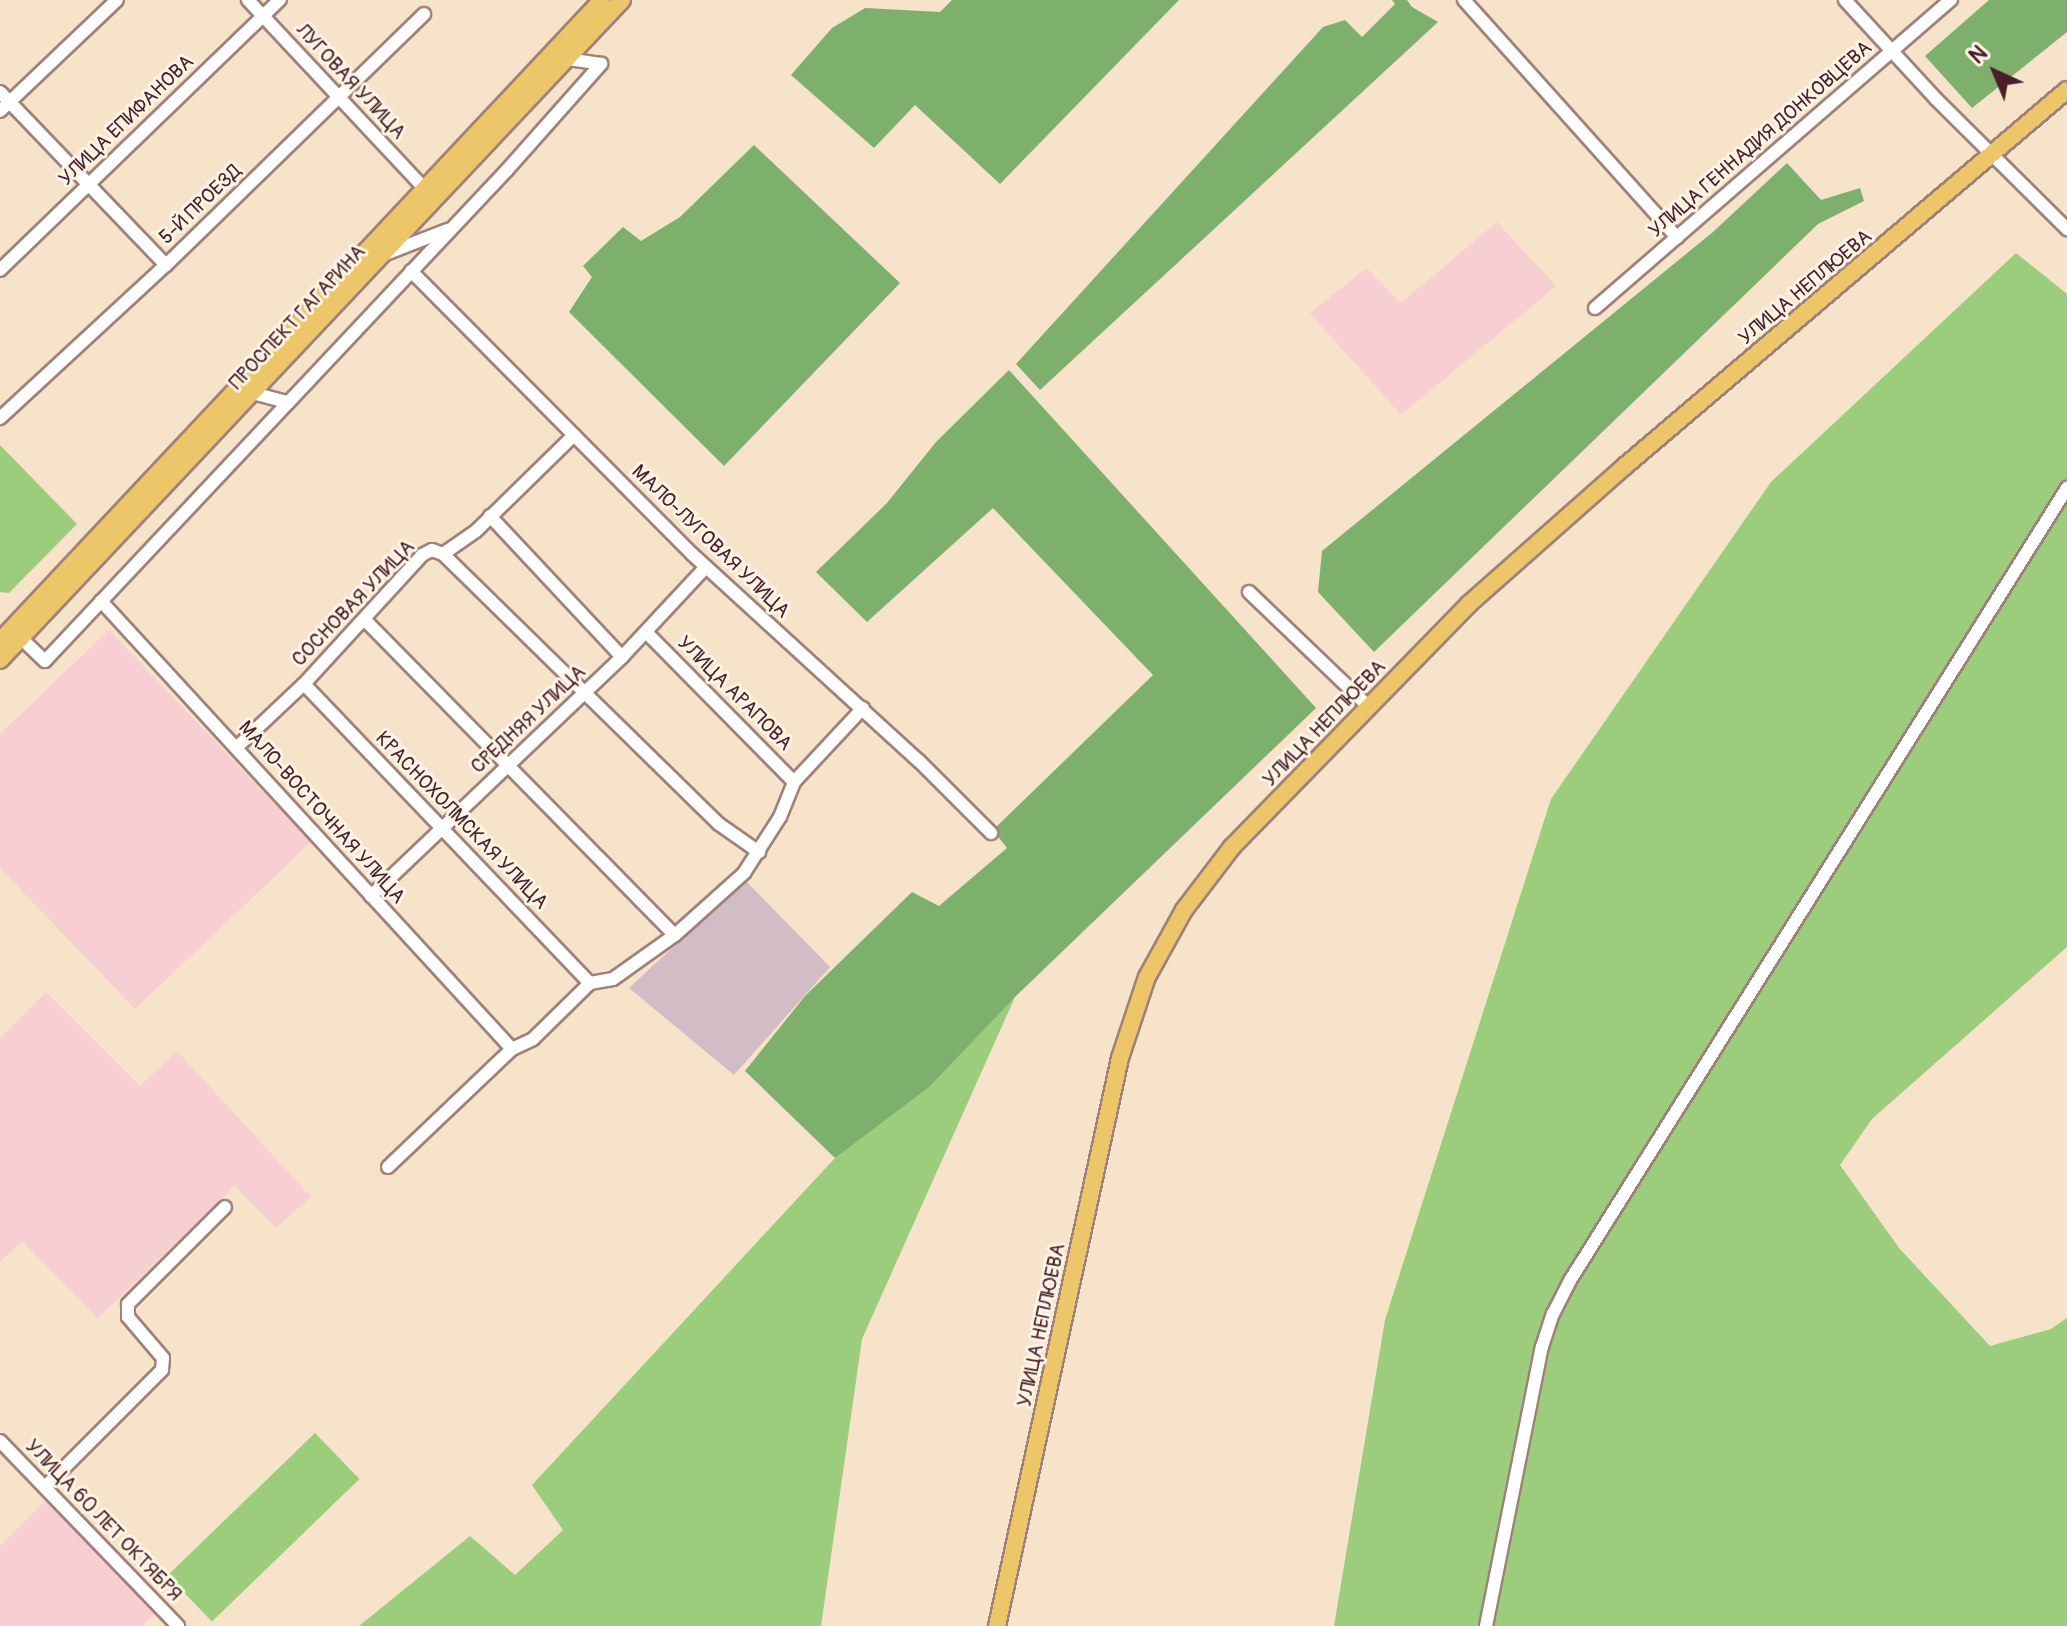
<!DOCTYPE html>
<meta charset="utf-8">
<style>
body{margin:0}
#map{position:relative;width:2067px;height:1626px;overflow:hidden;background:#f6e3c9;font-family:Pangolin,sans-serif}
div>[style]{position:absolute}
[style*='--x']{left:calc(var(--x)*1px);top:calc(var(--y)*1px);width:calc(var(--w)*1px);rotate:calc(var(--a)*1deg)}
.built>*{inset:0;background:#f7cfd2}
.industrial>*{inset:0;background:#d2bdc6}
.green>*{inset:0;background:#9bcd7c;transform-origin:0 0}
.forest>*{inset:0;background:#7cb06c}
.roads{filter:drop-shadow(2px 0 #a0817a) drop-shadow(-2px 0 #a0817a) drop-shadow(0 2px #a0817a) drop-shadow(0 -2px #a0817a)}
.minor>*{height:12px;margin:-6px;padding:0 6px;transform-origin:6px;border-radius:6px;background:#fff}
.major>*{height:16px;margin:-8px;padding:0 8px;transform-origin:8px;border-radius:8px;background:#ecc669}
span{translate:-50% -50%;white-space:nowrap;text-align:center;line-height:1.15;-webkit-text-stroke:6px #fcf5e5;paint-order:stroke}
.street-label{font-size:20px;color:#4a1f2b}
.north{position:absolute;left:1955px;top:32px;width:80px;height:80px;-webkit-text-stroke:6px #fcf5e5;paint-order:stroke;rotate:316deg;font-size:22px;font-weight:700;line-height:32px;text-align:center;color:#4a1f2b}
.north::after{content:'';display:block;margin:auto;width:28px;height:36px;background:#4a1f2b;clip-path:polygon(50% 0,100% 100%,50% 72%,0 100%)}
</style>
<div id="map">
<div class="built">
<i style="clip-path:polygon(1497px 222px,1556px 286px,1401px 415px,1310px 313px,1367px 268px,1401px 303px)"></i>
<i style="clip-path:polygon(109px 630px,311px 842px,135px 1009px,0 868px,0 734px)"></i>
<i style="clip-path:polygon(46px 992px,140px 1086px,177px 1051px,311px 1197px,276px 1228px,235px 1186px,98px 1318px,22px 1241px,0 1262px,0 1038px)"></i>
<i style="clip-path:polygon(46px 1500px,154px 1614px,142px 1626px,0 1626px,0 1546px)"></i>
</div>
<div class="industrial">
<i style="clip-path:polygon(745px 880px,830px 967px,734px 1075px,629px 988px)"></i>
</div>
<div class="green">
<i style="clip-path:polygon(2016px 253px,2067px 294px,2067px 947px,1872px 1119px,1840px 1165px,1899px 1248px,1990px 1346px,2051px 1329px,2067px 1318px,2067px 1626px,1334px 1626px,1385px 1320px,1551px 799px,1771px 482px)"></i>
<i style="clip-path:polygon(0 445px,77px 524px,9px 593px,0 592px)"></i>
<i style="clip-path:polygon(1015px 997px,862px 1339px,821px 1626px,359px 1626px,470px 1536px,515px 1575px,563px 1530px,532px 1485px,835px 1158px)"></i>
<i style="left:315px;top:1433px;width:64px;height:205px;rotate:46deg"></i>
</div>
<div class="forest">
<i style="clip-path:polygon(952px 0,1179px 0,1000px 184px,915px 105px,874px 148px,791px 75px,832px 28px,865px 8px,940px 12px)"></i>
<i style="clip-path:polygon(1392px 0,1407px 0,1412px 7px,1438px 22px,1040px 390px,1016px 364px,1323px 27px,1345px 20px,1362px 37px,1395px 4px)"></i>
<i style="clip-path:polygon(1989px 0,2067px 0,2067px 32px,1972px 108px,1925px 56px)"></i>
<i style="clip-path:polygon(754px 145px,900px 283px,724px 466px,569px 312px,592px 277px,583px 266px,623px 227px,641px 241px,680px 217px)"></i>
<i style="clip-path:polygon(1787px 163px,1821px 200px,1860px 188px,1864px 201px,1818px 224px,1374px 652px,1318px 592px,1322px 551px,1713px 232px)"></i>
<i style="clip-path:polygon(1009px 370px,1316px 708px,1015px 997px,929px 1087px,835px 1158px,745px 1071px,805px 996px,912px 892px,939px 906px,1007px 848px,993px 830px,1153px 675px,993px 508px,867px 622px,816px 572px,887px 503px,936px 442px)"></i>
</div>
<div class="roads">
<div class="minor">
<i style="--x:248;--y:0;--w:259;--a:46.9"></i>
<i style="--x:1464;--y:0;--w:319;--a:48.1"></i>
<i style="--x:1845;--y:0;--w:134;--a:47.4"></i>
<i style="--x:1936;--y:99;--w:185;--a:44.8"></i>
<i style="--x:567;--y:59;--w:34;--a:8"></i>
<i style="--x:0;--y:92;--w:240;--a:46.2"></i>
<i style="--x:0;--y:111;--w:161;--a:-43.5"></i>
<i style="--x:383;--y:255;--w:69;--a:-21.3"></i>
<i style="--x:0;--y:270;--w:389;--a:-44"></i>
<i style="--x:411;--y:271;--w:399;--a:45.2"></i>
<i style="--x:692;--y:554;--w:307;--a:42.4"></i>
<i style="--x:919;--y:761;--w:102;--a:45"></i>
<i style="--x:1595;--y:308;--w:471;--a:-40.9"></i>
<i style="--x:253;--y:393;--w:35;--a:15"></i>
<i style="--x:0;--y:418;--w:226;--a:-42.7"></i>
<i style="--x:166;--y:265;--w:360;--a:-44.2"></i>
<i style="--x:490;--y:516;--w:193;--a:46.9"></i>
<i style="--x:443;--y:554;--w:386;--a:44.4"></i>
<i style="--x:719;--y:824;--w:49;--a:35"></i>
<i style="--x:1249;--y:592;--w:165;--a:43.8"></i>
<i style="--x:101;--y:601;--w:608;--a:47.47"></i>
<i style="--x:364;--y:619;--w:443;--a:45.5"></i>
<i style="--x:647;--y:633;--w:209;--a:45.4"></i>
<i style="--x:21;--y:638;--w:33;--a:44"></i>
<i style="--x:45;--y:661;--w:674;--a:-46.74"></i>
<i style="--x:507;--y:170;--w:142;--a:-48.4"></i>
<i style="--x:304;--y:684;--w:414;--a:46.3"></i>
<i style="--x:236;--y:748;--w:93;--a:-43.3"></i>
<i style="--x:304;--y:684;--w:175;--a:-47.5"></i>
<i style="--x:422;--y:555;--w:11;--a:-27"></i>
<i style="--x:432;--y:550;--w:12;--a:20"></i>
<i style="--x:443;--y:554;--w:40;--a:-34.9"></i>
<i style="--x:476;--y:531;--w:137;--a:-44.4"></i>
<i style="--x:371;--y:896;--w:347;--a:-43.6"></i>
<i style="--x:622;--y:657;--w:123;--a:-47"></i>
<i style="--x:388;--y:1167;--w:171;--a:-43.6"></i>
<i style="--x:512;--y:1049;--w:23;--a:-25"></i>
<i style="--x:533;--y:1039;--w:80;--a:-44.5"></i>
<i style="--x:590;--y:983;--w:23;--a:-10"></i>
<i style="--x:613;--y:979;--w:76;--a:-35.4"></i>
<i style="--x:675;--y:935;--w:93;--a:-41.9"></i>
<i style="--x:744;--y:873;--w:67;--a:-57.3"></i>
<i style="--x:780;--y:817;--w:38;--a:-68"></i>
<i style="--x:794;--y:782;--w:101;--a:-47"></i>
<i style="--x:0;--y:1441;--w:257;--a:46.1"></i>
<i style="--x:45;--y:1487;--w:165;--a:-45"></i>
<i style="--x:162;--y:1370;--w:12;--a:-85"></i>
<i style="--x:163;--y:1358;--w:54;--a:-130.5"></i>
<i style="--x:128;--y:1317;--w:13;--a:-90"></i>
<i style="--x:128;--y:1304;--w:137;--a:-45"></i>
<i style="--x:1486;--y:1626;--w:285;--a:-78.7"></i>
<i style="--x:1542;--y:1347;--w:35;--a:-72"></i>
<i style="--x:1553;--y:1314;--w:39;--a:-63"></i>
<i style="--x:1571;--y:1279;--w:934;--a:-57.91"></i>
</div>
<div class="major">
<i style="--x:0;--y:641;--w:879;--a:-46.8"></i>
<i style="--x:0;--y:660;--w:907;--a:-46.7"></i>
<i style="--x:997;--y:1626;--w:581;--a:-77.78"></i>
<i style="--x:1120;--y:1058;--w:85;--a:-71.6"></i>
<i style="--x:1147;--y:977;--w:77;--a:-61.1"></i>
<i style="--x:1184;--y:910;--w:79;--a:-52.7"></i>
<i style="--x:1232;--y:847;--w:339;--a:-45.7"></i>
<i style="--x:1469;--y:604;--w:208;--a:-41.5"></i>
<i style="--x:1625;--y:466;--w:580;--a:-40.39"></i>
</div>
</div>
<div class="street-label">
<span style="left:351px;top:81px;rotate:47deg">ЛУГОВАЯ УЛИЦА</span>
<span style="left:126px;top:120px;rotate:-44deg">УЛИЦА ЕПИФАНОВА</span>
<span style="left:1760px;top:139px;rotate:-41deg">УЛИЦА ГЕННАДИЯ ДОНКОВЦЕВА</span>
<span style="left:200px;top:204px;rotate:-44deg">5-Й ПРОЕЗД</span>
<span style="left:1805px;top:287px;rotate:-40deg">УЛИЦА НЕПЛЮЕВА</span>
<span style="left:297px;top:317px;rotate:-47deg">ПРОСПЕКТ ГАГАРИНА</span>
<span style="left:711px;top:541px;rotate:44deg">МАЛО-ЛУГОВАЯ УЛИЦА</span>
<span style="left:353px;top:603px;rotate:-46deg">СОСНОВАЯ УЛИЦА</span>
<span style="left:735px;top:693px;rotate:45deg">УЛИЦА АРАПОВА</span>
<span style="left:528px;top:719px;rotate:-43deg">СРЕДНЯЯ УЛИЦА</span>
<span style="left:1324px;top:723px;rotate:-46deg">УЛИЦА НЕПЛЮЕВА</span>
<span style="left:322px;top:812px;rotate:48deg">МАЛО-ВОСТОЧНАЯ УЛИЦА</span>
<span style="left:462px;top:820px;rotate:46deg">КРАСНОХОЛМСКАЯ УЛИЦА</span>
<span style="left:1041px;top:1325px;rotate:-78deg">УЛИЦА НЕПЛЮЕВА</span>
<span style="left:104px;top:1520px;rotate:46deg">УЛИЦА 60 ЛЕТ ОКТЯБРЯ</span>
</div>
<div class="north">N</div>
</div>
